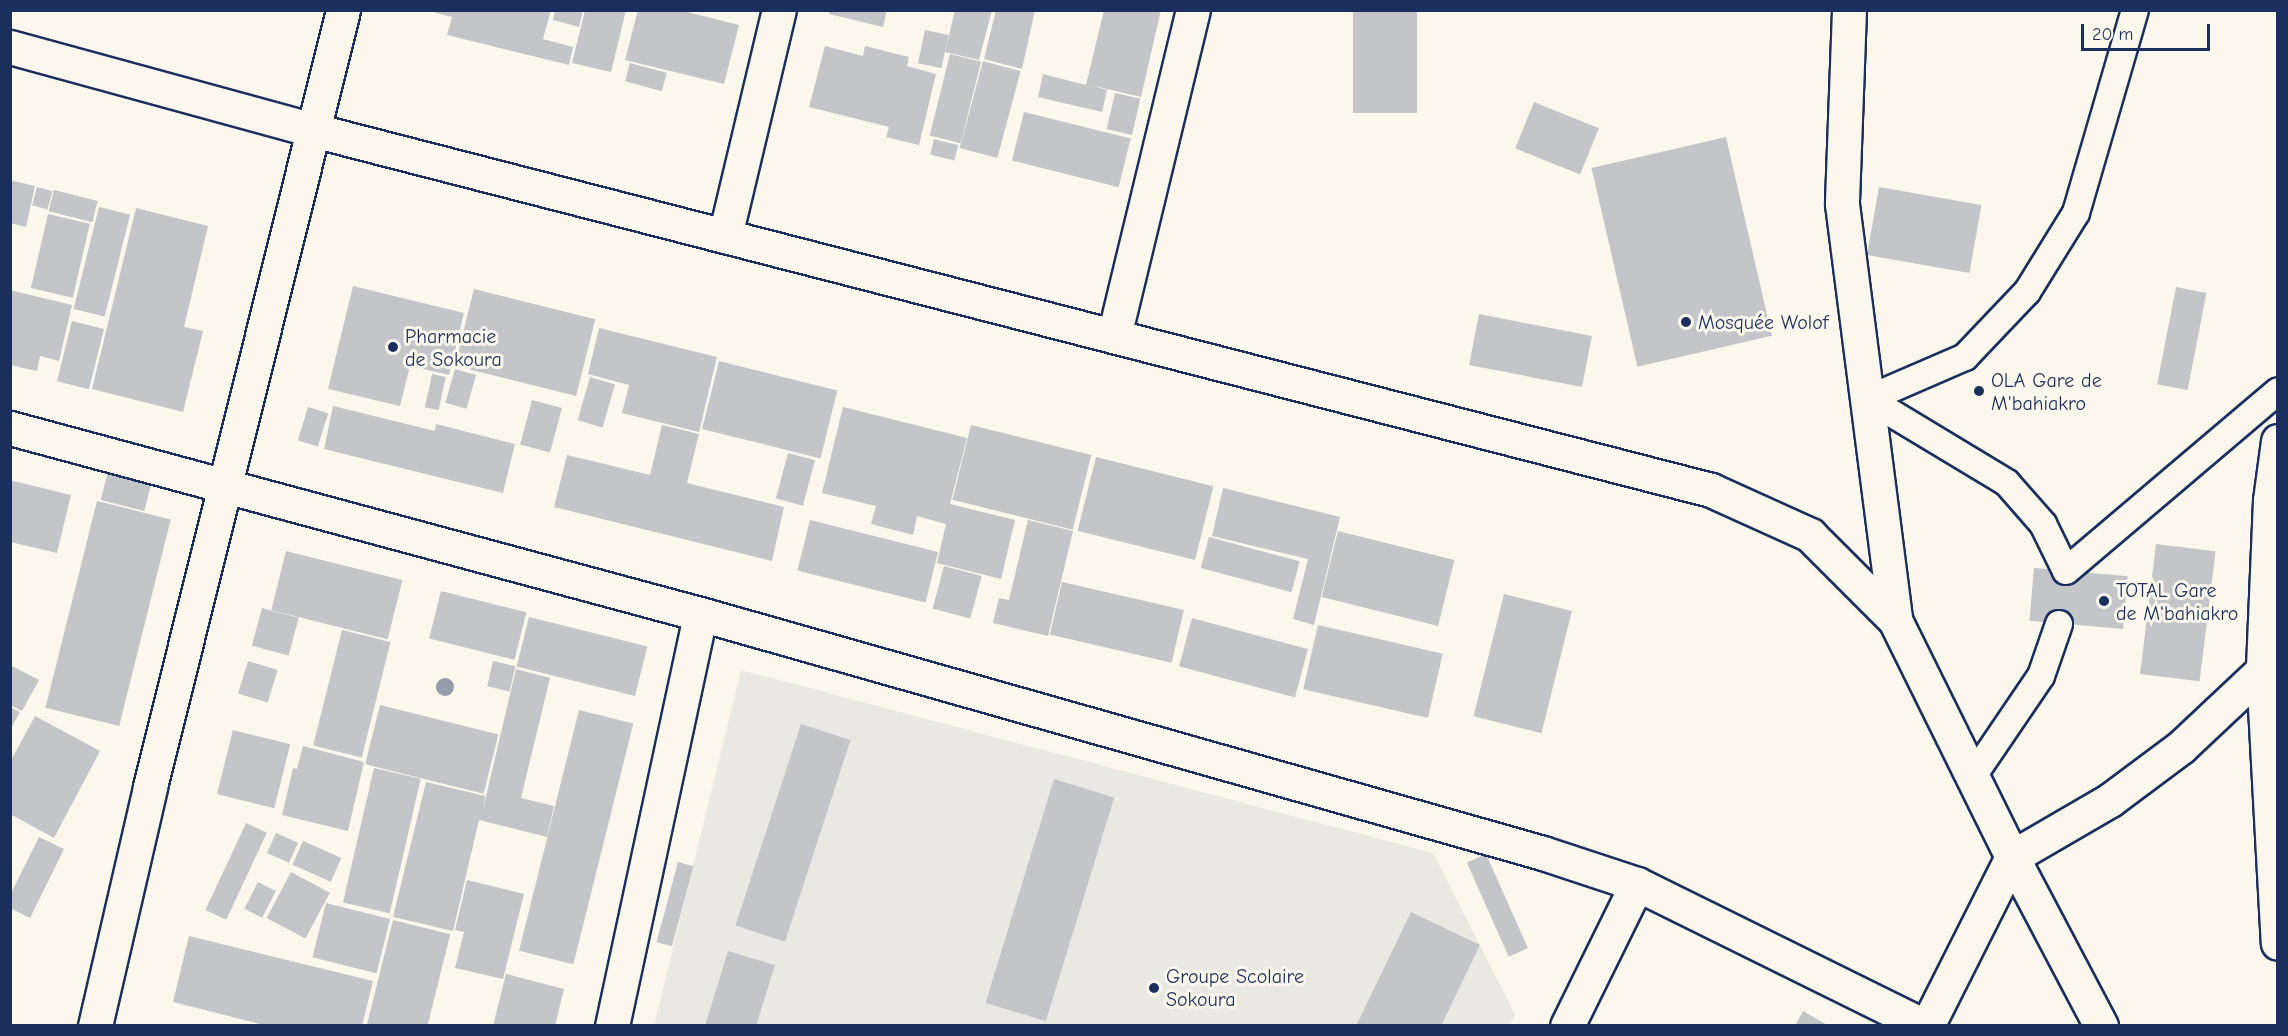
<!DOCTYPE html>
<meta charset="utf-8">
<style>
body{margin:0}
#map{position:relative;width:2288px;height:1036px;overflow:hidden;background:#fbf7ec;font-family:"Comic Neue",sans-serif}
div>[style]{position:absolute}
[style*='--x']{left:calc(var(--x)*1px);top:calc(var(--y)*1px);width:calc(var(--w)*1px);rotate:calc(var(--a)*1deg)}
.built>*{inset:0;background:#eae8e2}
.building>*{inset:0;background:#c3c5c9;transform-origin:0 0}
.roads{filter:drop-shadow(2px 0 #1b2f5e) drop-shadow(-2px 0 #1b2f5e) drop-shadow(0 2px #1b2f5e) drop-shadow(0 -2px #1b2f5e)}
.service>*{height:26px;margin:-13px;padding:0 13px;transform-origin:13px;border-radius:13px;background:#fbf7ec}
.minor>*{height:33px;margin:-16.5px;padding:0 16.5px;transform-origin:16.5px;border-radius:16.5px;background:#fbf7ec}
.tertiary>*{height:33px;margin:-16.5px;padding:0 16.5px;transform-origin:16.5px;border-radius:16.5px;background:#fbf7ec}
.primary>*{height:33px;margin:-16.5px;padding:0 16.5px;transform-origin:16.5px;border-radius:16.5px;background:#fbf7ec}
.trees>*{width:18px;height:18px;margin:-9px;border-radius:50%;background:#959cab}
.dots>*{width:16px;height:16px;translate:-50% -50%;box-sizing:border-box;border:3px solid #fbf7ec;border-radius:50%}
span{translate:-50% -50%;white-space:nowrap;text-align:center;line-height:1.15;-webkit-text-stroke:6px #fbf7ec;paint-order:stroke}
.poi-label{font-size:20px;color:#1b2f5e}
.left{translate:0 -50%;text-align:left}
.frame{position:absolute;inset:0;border:12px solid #1b2f5e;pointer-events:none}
.scale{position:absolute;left:2081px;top:24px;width:129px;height:27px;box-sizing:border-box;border:3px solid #1b2f5e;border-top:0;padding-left:8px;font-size:18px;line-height:21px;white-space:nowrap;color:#1b2f5e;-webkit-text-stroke:4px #fbf7ec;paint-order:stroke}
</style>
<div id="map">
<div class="built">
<i style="clip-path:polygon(741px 670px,1433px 853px,1515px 1015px,1509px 1026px,654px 1026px)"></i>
</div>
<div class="building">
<i style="clip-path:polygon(551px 10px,543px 39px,573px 47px,569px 65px,447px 35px,452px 17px,429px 11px)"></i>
<i style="clip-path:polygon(555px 10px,583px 10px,579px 27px,553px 20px)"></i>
<i style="clip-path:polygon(585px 10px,626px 10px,611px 72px,572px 63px)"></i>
<i style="clip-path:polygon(638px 10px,679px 10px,739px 25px,724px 84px,625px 60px)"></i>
<i style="clip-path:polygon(830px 10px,887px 10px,883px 27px,829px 14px)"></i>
<i style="clip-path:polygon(955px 10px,992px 10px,979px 60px,945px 52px)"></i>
<i style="clip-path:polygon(996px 10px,1035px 10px,1022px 69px,984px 59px)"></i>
<i style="clip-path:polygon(1104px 10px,1161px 10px,1141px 97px,1090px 85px,1107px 90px,1102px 112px,1038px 97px,1043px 74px,1086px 85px)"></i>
<i style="left:1353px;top:10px;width:64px;height:103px"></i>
<i style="left:925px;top:30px;width:24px;height:34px;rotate:12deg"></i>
<i style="clip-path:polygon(825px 46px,863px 56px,865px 46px,909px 57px,907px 66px,936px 74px,919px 145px,886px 137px,889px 127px,809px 107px)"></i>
<i style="left:950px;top:54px;width:32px;height:84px;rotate:14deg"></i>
<i style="left:983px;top:61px;width:39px;height:90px;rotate:15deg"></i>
<i style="left:630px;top:63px;width:38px;height:19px;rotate:15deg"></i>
<i style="left:1115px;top:93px;width:26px;height:37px;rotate:13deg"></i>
<i style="left:1534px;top:102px;width:70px;height:50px;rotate:22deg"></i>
<i style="left:1024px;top:112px;width:110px;height:50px;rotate:14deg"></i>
<i style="left:1726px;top:137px;width:204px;height:138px;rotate:77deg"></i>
<i style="left:934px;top:139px;width:25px;height:16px;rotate:14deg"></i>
<i style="clip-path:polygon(10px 180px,35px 186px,26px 227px,10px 223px)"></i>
<i style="left:37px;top:187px;width:16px;height:19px;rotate:15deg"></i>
<i style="left:1879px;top:187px;width:104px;height:69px;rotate:10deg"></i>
<i style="left:54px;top:190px;width:45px;height:22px;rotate:14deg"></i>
<i style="left:99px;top:207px;width:32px;height:105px;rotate:14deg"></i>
<i style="clip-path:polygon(136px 208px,208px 226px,184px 327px,203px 331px,183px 412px,92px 389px)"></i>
<i style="left:48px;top:214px;width:43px;height:76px;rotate:13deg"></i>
<i style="clip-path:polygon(353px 286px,464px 313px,449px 375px,410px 366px,400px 406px,328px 389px)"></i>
<i style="left:2176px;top:287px;width:31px;height:99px;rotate:11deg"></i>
<i style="left:474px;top:289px;width:125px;height:79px;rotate:14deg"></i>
<i style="clip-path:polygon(10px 290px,72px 305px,59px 361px,40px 356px,37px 371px,10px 365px)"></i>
<i style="left:1479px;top:314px;width:115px;height:52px;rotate:11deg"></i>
<i style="left:72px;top:321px;width:33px;height:62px;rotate:14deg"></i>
<i style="clip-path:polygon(599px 328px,717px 357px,699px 432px,622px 413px,629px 385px,588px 374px)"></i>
<i style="left:719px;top:361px;width:122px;height:70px;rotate:14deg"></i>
<i style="left:455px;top:369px;width:22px;height:35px;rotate:16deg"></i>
<i style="left:432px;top:374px;width:14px;height:34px;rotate:12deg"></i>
<i style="left:590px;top:377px;width:26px;height:45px;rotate:16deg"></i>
<i style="left:532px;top:400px;width:31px;height:46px;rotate:15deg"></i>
<i style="clip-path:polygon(333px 406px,435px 431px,436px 424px,515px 444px,503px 493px,324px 449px)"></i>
<i style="left:308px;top:407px;width:21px;height:35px;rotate:17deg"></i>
<i style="clip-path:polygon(843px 407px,967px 438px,950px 504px,1015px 520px,1001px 579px,937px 563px,946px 524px,917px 516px,913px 535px,871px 524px,876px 506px,822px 493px)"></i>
<i style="clip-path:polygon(662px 425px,699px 434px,687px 483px,784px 507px,772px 561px,554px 507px,567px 455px,650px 475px)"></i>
<i style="left:971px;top:425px;width:124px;height:77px;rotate:14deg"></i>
<i style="left:788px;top:453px;width:28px;height:47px;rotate:15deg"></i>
<i style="left:1096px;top:457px;width:121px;height:76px;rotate:14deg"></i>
<i style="left:108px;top:471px;width:45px;height:30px;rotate:14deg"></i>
<i style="clip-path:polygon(10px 480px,71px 495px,57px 553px,10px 542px)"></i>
<i style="clip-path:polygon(1223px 488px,1340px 517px,1314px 625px,1293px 619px,1308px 559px,1212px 536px)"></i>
<i style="left:97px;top:501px;width:76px;height:213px;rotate:14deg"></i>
<i style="left:810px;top:520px;width:132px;height:52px;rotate:14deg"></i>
<i style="clip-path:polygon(1028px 520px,1073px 531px,1048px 636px,993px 623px,999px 598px,1009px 600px)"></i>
<i style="left:1338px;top:531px;width:120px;height:68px;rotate:14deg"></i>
<i style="left:1209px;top:537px;width:94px;height:32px;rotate:15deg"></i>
<i style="left:2156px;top:544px;width:60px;height:131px;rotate:7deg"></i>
<i style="left:286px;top:551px;width:120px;height:61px;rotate:14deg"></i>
<i style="left:944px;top:566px;width:39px;height:44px;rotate:15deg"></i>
<i style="left:2034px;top:568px;width:94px;height:53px;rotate:5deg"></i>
<i style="left:1062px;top:582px;width:125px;height:54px;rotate:13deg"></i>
<i style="left:441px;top:591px;width:88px;height:49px;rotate:14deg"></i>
<i style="left:1504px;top:594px;width:70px;height:126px;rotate:14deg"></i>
<i style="left:262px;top:608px;width:38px;height:39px;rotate:15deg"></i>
<i style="left:529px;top:617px;width:122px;height:51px;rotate:14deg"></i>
<i style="left:1192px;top:618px;width:120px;height:50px;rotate:15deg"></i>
<i style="left:1318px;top:625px;width:128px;height:66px;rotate:13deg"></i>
<i style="left:342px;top:630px;width:50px;height:119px;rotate:14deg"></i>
<i style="left:248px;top:661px;width:31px;height:34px;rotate:17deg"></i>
<i style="left:493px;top:661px;width:23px;height:26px;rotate:13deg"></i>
<i style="clip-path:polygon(10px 665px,39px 680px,22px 711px,10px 705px)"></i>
<i style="clip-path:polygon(516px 669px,550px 678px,521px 798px,554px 806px,547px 837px,479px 820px,453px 931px,393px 917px,426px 782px,485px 796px,483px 809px)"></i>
<i style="left:380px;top:705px;width:122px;height:61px;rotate:14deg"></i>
<i style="clip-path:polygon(10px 707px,20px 712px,10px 730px)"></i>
<i style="left:579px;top:710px;width:56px;height:248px;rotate:14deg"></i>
<i style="clip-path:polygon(35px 716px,100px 751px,54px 838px,10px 814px,10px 762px)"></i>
<i style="left:801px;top:724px;width:52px;height:212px;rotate:18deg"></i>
<i style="left:233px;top:730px;width:59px;height:66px;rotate:14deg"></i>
<i style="clip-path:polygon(303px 746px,364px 762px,348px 831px,282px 815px,293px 768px,297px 769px)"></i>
<i style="left:374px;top:768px;width:48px;height:138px;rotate:13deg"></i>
<i style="left:1054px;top:779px;width:63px;height:234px;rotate:17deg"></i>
<i style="left:246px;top:823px;width:23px;height:96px;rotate:25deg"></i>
<i style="left:276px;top:833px;width:24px;height:22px;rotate:24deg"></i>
<i style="clip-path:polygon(39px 837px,64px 849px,30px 918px,10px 908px,10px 895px)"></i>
<i style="left:303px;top:841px;width:42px;height:26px;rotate:24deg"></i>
<i style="left:1486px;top:854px;width:103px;height:21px;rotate:66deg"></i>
<i style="left:678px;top:862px;width:16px;height:83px;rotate:15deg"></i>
<i style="left:291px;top:872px;width:44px;height:52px;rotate:28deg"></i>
<i style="clip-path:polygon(467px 880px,524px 894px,503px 979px,455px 968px,464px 932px,455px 930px)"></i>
<i style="left:258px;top:882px;width:20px;height:30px;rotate:27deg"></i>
<i style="left:326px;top:903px;width:66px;height:56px;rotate:14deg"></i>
<i style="clip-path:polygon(1411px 912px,1480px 945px,1441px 1026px,1356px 1026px)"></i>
<i style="left:393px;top:920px;width:59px;height:109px;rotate:14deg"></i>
<i style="clip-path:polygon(189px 936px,373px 981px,362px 1026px,268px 1026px,173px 1002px)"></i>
<i style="clip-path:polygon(728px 951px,775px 965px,756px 1026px,705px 1026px)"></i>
<i style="clip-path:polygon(506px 974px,564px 989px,555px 1026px,493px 1026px)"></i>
<i style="clip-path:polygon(1803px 1011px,1829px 1026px,1795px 1026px)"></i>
</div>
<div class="roads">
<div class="service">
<i style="--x:1868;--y:399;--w:162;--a:31.1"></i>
<i style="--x:2007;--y:483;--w:55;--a:48.7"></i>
<i style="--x:2043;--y:524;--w:52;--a:63.9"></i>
<i style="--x:2066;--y:571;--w:278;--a:-40.3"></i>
<i style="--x:1868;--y:399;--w:106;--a:-23.4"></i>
<i style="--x:1965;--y:357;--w:90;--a:-46.4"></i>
<i style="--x:2027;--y:292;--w:93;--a:-58.2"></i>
<i style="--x:2076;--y:213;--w:211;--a:-73.8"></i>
<i style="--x:1973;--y:776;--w:121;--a:-55.8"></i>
<i style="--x:2041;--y:676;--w:55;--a:-70.9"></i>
</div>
<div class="minor">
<i style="--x:1849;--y:10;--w:194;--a:92.1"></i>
<i style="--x:1842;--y:204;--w:419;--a:82.7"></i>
<i style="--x:725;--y:236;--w:232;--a:-76.6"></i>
<i style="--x:1114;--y:336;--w:335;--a:-76.4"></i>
<i style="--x:10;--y:428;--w:715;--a:15.09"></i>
<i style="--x:700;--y:614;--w:876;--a:15.83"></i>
<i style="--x:1543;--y:853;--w:99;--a:18.3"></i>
<i style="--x:1637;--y:884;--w:320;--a:26.3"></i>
<i style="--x:612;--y:1026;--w:421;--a:-77.9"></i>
<i style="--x:1567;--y:1026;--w:158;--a:-63.8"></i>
<i style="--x:1927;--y:1026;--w:189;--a:-63.3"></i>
</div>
<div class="tertiary">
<i style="--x:313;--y:130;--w:1444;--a:14.44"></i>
<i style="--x:1711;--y:490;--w:109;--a:24.4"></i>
<i style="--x:1810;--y:535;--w:120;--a:45"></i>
<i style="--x:1895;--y:620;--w:264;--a:63.7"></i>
<i style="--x:2012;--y:857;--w:191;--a:62.2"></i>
<i style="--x:2278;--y:441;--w:60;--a:97.7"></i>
<i style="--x:2270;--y:500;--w:170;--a:92.4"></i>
<i style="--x:2263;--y:670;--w:273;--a:86.9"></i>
<i style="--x:2012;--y:857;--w:113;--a:-30.2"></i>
<i style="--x:2110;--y:800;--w:89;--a:-36.7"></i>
<i style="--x:2181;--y:747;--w:112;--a:-43.2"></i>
</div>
<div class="primary">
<i style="--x:10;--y:47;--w:314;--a:15.3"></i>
<i style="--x:95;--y:1026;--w:245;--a:-77"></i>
<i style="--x:150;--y:787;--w:801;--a:-76.05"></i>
</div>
</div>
<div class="trees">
<i style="left:445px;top:687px"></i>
</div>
<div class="dots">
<i style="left:1686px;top:322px;background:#1b2f5e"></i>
<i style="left:393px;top:347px;background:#1b2f5e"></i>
<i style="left:1979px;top:391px;background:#1b2f5e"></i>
<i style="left:2104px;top:601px;background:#1b2f5e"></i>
<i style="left:1154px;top:988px;background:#1b2f5e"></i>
</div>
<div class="poi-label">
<span class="left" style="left:1698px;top:322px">Mosquée Wolof</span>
<span class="left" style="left:405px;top:348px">Pharmacie<br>de Sokoura</span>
<span class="left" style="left:1991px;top:392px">OLA Gare de<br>M'bahiakro</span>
<span class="left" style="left:2116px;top:602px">TOTAL Gare<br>de M'bahiakro</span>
<span class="left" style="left:1166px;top:988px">Groupe Scolaire<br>Sokoura</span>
</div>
<div class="frame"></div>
<div class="scale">20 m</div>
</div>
